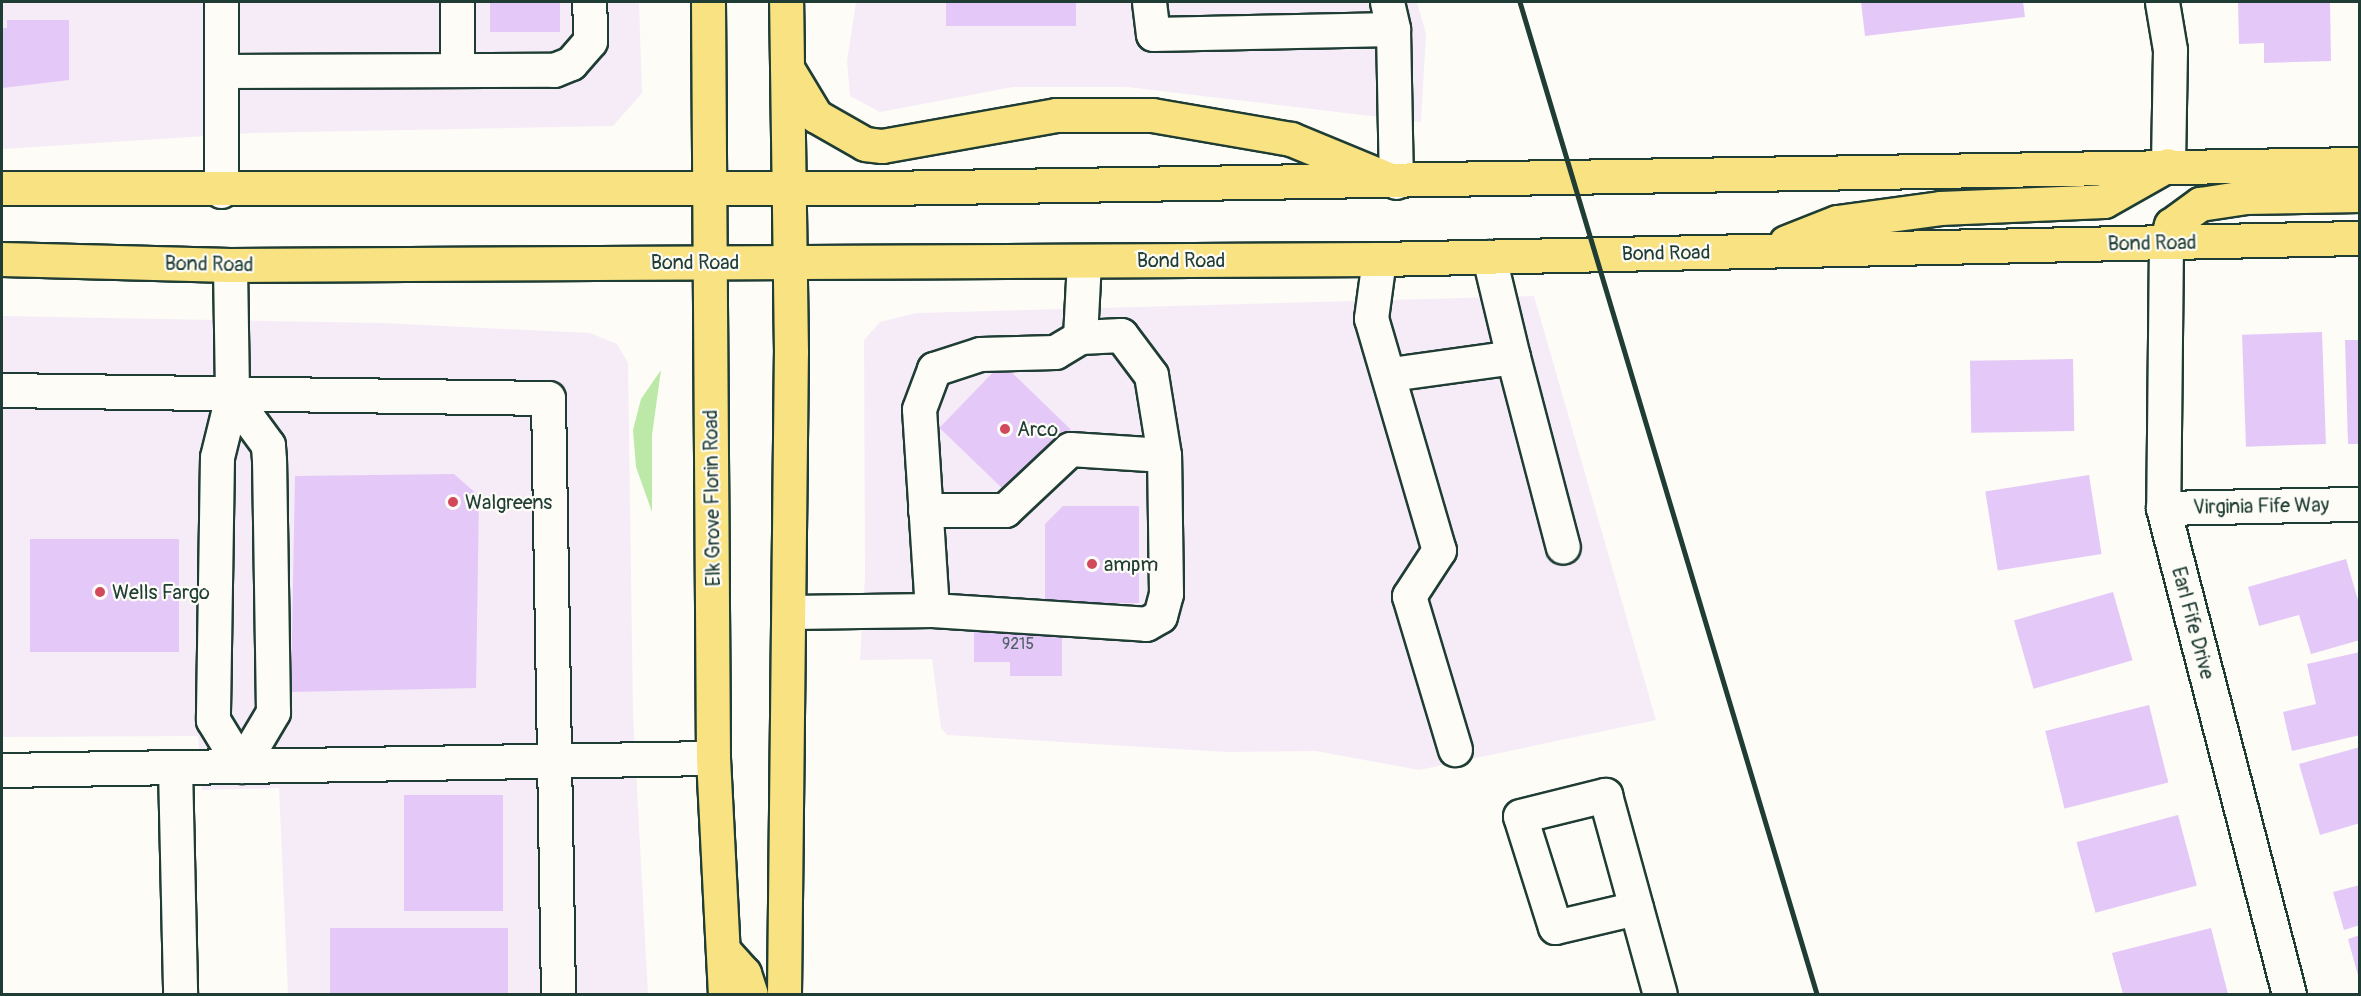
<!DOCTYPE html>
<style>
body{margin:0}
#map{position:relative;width:2361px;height:996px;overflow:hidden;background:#fdfcf7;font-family:Pangolin,sans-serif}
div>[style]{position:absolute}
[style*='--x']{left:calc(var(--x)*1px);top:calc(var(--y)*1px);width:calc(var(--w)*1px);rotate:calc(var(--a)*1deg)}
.built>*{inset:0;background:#f6ecf7}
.green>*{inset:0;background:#bce9a7}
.building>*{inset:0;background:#e4c8f7;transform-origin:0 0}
.roads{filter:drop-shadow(2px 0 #1f3d34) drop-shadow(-2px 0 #1f3d34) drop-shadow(0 2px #1f3d34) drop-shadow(0 -2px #1f3d34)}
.minor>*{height:33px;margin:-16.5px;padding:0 16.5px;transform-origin:16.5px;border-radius:16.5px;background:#fdfcf7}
.major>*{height:33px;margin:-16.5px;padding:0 16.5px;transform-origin:16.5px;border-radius:16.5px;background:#f8e281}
.rail>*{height:4.5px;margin:-2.25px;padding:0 2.25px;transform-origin:2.25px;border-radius:2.25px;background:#1f3d34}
.dots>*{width:16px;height:16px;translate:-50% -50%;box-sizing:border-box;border:3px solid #fdfcf7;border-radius:50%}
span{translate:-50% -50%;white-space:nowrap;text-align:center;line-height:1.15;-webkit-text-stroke:4.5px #fdfcf7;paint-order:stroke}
.number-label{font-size:16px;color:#506065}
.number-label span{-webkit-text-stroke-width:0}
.street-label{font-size:20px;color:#1f3d34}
.poi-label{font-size:20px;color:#1f3d34}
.left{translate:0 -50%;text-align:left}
.frame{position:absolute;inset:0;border:3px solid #1f3d34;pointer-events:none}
</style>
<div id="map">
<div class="built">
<i style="clip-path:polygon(2px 2px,639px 2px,642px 93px,613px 126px,254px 133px,2px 149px)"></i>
<i style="clip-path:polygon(856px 2px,1417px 2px,1426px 34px,1421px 122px,1127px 87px,1013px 87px,880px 112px,850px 96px,847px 61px)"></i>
<i style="clip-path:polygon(1534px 296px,1656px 720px,1419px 770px,1316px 751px,1226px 752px,947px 735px,941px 728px,932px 659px,860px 660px,865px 576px,864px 340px,880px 322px,916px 313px)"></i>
<i style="clip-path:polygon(2px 316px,383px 323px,590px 333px,617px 344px,628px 363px,633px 714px,648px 994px,288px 994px,279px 788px,202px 790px,198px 736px,2px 737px)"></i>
</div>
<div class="green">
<i style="clip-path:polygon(661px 370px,652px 435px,652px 512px,636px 467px,633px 430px,641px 399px)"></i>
</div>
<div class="building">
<i style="left:490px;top:2px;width:70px;height:30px"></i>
<i style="left:946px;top:2px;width:130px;height:24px"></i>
<i style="clip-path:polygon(1861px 2px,2023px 2px,2025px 17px,1865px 36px)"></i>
<i style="clip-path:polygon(2238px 2px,2330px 2px,2331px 61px,2264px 63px,2264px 43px,2239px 44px)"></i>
<i style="clip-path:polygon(7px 20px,69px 20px,69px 80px,2px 88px,2px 28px,7px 28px)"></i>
<i style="left:2322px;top:332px;width:112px;height:80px;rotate:88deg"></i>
<i style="clip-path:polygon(2345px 340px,2360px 340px,2360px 444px,2348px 444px)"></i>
<i style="left:2073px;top:359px;width:72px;height:103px;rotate:89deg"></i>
<i style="left:1002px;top:363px;width:96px;height:90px;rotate:44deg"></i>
<i style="clip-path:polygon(454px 474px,479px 496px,476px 688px,291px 692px,295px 476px)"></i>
<i style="left:2089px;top:475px;width:80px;height:105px;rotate:81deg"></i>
<i style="clip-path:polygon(1063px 506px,1139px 506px,1139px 603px,1045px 603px,1045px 524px)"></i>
<i style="left:30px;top:539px;width:149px;height:113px"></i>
<i style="clip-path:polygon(2346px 559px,2360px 607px,2360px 640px,2311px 654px,2299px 615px,2259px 626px,2248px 587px)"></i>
<i style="left:2113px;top:592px;width:71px;height:103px;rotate:74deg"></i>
<i style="clip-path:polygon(974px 627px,1062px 627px,1062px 676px,1010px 676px,1010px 662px,974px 662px)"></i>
<i style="clip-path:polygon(2360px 652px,2360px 735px,2292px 751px,2283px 712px,2316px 704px,2307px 664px)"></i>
<i style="left:2149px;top:705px;width:80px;height:107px;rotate:76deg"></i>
<i style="clip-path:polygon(2360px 747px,2360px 823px,2320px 835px,2299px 764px)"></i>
<i style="left:404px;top:795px;width:99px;height:116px"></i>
<i style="left:2178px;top:815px;width:73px;height:105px;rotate:75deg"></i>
<i style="clip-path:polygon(2360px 885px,2360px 925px,2344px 930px,2333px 892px)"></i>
<i style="left:508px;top:928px;width:66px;height:178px;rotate:90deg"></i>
<i style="clip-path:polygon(2211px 928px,2228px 994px,2123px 994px,2112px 953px)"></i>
<i style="clip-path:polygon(2360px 935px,2360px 979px,2359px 979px,2348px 939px)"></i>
</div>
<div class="roads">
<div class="minor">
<i style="--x:221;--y:2;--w:189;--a:90"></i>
<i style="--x:1149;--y:2;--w:32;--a:83"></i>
<i style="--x:1153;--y:34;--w:240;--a:-1.2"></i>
<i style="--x:1387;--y:2;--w:28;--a:77"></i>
<i style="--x:1393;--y:29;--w:153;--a:88.9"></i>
<i style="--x:2162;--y:2;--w:49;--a:80.5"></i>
<i style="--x:2170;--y:50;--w:115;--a:91"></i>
<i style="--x:457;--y:70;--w:68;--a:-90"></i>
<i style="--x:221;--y:71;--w:333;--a:-0.2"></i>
<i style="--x:554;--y:70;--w:18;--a:-22"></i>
<i style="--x:571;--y:63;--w:29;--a:-49"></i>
<i style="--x:590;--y:41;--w:39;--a:-91"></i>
<i style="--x:2166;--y:242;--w:266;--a:90.6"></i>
<i style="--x:2163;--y:508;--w:502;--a:75.47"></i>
<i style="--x:1379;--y:259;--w:60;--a:97.7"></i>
<i style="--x:1371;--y:318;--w:242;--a:73.7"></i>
<i style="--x:1439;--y:550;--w:55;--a:123.1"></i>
<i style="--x:1409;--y:596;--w:160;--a:73.3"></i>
<i style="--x:230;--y:265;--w:131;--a:89.1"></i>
<i style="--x:232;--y:396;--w:63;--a:103.8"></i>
<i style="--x:217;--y:457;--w:263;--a:90.9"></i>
<i style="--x:213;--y:720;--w:54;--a:58.7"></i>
<i style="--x:241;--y:766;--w:63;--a:-59.3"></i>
<i style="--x:273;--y:712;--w:252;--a:-90.9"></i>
<i style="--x:269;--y:460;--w:15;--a:-94"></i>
<i style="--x:268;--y:445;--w:61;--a:-126.3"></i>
<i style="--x:1513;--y:357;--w:196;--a:75.3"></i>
<i style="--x:1391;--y:374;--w:123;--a:-7.9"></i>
<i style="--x:1513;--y:357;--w:103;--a:-103.5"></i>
<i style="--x:2;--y:390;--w:546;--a:0.84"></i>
<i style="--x:548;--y:398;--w:596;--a:89.04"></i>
<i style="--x:2163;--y:508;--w:197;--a:-1.2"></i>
<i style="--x:925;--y:510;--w:80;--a:0"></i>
<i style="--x:1005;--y:510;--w:89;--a:-43.2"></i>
<i style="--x:1070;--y:449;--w:94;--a:3.7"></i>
<i style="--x:932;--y:610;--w:201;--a:-93.7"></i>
<i style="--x:919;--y:409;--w:43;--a:-69.4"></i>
<i style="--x:934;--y:369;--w:48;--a:-18.1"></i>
<i style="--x:980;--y:354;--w:75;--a:-1.5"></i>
<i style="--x:1055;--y:352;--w:29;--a:-31"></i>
<i style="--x:1080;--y:337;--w:76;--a:-87"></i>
<i style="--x:790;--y:612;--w:142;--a:-0.8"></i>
<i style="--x:932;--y:610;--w:214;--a:3.7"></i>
<i style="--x:1146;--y:624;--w:16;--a:-30"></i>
<i style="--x:1160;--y:616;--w:23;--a:-75"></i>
<i style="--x:1166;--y:594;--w:139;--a:-90.8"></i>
<i style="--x:1164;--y:455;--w:81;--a:-99.2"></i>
<i style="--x:1151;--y:375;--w:50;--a:-126.9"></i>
<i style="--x:1121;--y:335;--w:41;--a:177.2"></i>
<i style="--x:175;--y:767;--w:227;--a:88.7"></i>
<i style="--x:2;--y:770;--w:711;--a:-0.97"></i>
<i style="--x:1636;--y:908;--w:83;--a:166.8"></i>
<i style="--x:1555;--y:927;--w:116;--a:-107.5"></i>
<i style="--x:1520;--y:816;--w:88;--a:-13.9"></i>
<i style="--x:1605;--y:795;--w:206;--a:74.6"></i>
</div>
<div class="major">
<i style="--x:708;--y:2;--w:756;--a:89.62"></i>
<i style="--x:713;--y:758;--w:236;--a:87.1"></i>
<i style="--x:787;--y:68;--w:56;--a:58.9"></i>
<i style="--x:816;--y:116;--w:56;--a:29.7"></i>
<i style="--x:865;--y:144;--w:17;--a:7"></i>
<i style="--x:882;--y:146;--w:177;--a:-10.1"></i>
<i style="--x:1056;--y:115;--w:96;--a:0"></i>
<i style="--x:1152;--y:115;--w:141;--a:9.8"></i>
<i style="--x:1291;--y:139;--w:100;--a:22.4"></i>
<i style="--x:2;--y:188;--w:881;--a:0"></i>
<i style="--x:883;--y:188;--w:1477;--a:-0.93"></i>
<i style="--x:1786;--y:242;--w:55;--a:-21.4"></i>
<i style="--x:1837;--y:222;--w:104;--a:-7.7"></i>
<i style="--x:1940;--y:208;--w:164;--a:-2.4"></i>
<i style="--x:2104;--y:201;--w:73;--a:-29.4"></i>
<i style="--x:2166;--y:242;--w:18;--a:-74"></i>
<i style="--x:2171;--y:225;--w:36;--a:-36"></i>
<i style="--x:2200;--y:204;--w:47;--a:-8.7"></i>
<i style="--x:2246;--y:197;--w:114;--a:-1"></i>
<i style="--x:2;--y:259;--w:228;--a:1.5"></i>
<i style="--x:230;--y:265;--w:1149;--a:-0.3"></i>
<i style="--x:1379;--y:259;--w:981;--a:-1.23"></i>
<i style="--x:724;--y:951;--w:30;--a:48"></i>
<i style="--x:744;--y:973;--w:22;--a:72"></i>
<i style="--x:784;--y:994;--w:642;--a:-89.38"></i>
<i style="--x:791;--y:352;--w:350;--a:-90.8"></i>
</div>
</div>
<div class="rail">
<i style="--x:1520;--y:2;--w:1036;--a:73.33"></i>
</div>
<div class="dots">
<i style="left:1005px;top:429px;background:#d1495b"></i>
<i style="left:453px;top:502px;background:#d1495b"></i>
<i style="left:1092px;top:564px;background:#d1495b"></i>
<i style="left:100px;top:592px;background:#d1495b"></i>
</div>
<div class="number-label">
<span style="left:1018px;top:644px">9215</span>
</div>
<div class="street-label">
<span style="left:2152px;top:243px;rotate:-1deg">Bond Road</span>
<span style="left:1666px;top:253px;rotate:-1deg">Bond Road</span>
<span style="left:1181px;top:260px">Bond Road</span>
<span style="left:695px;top:262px">Bond Road</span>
<span style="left:209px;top:264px;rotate:1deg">Bond Road</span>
<span style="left:712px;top:498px;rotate:-91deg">Elk Grove Florin Road</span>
<span style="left:2261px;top:506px;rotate:-1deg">Virginia Fife Way</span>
<span style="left:2193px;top:623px;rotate:75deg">Earl Fife Drive</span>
</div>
<div class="poi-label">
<span class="left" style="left:1017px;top:429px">Arco</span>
<span class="left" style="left:465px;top:502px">Walgreens</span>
<span class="left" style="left:1104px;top:564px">ampm</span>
<span class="left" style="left:112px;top:592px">Wells Fargo</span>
</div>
<div class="frame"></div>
</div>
